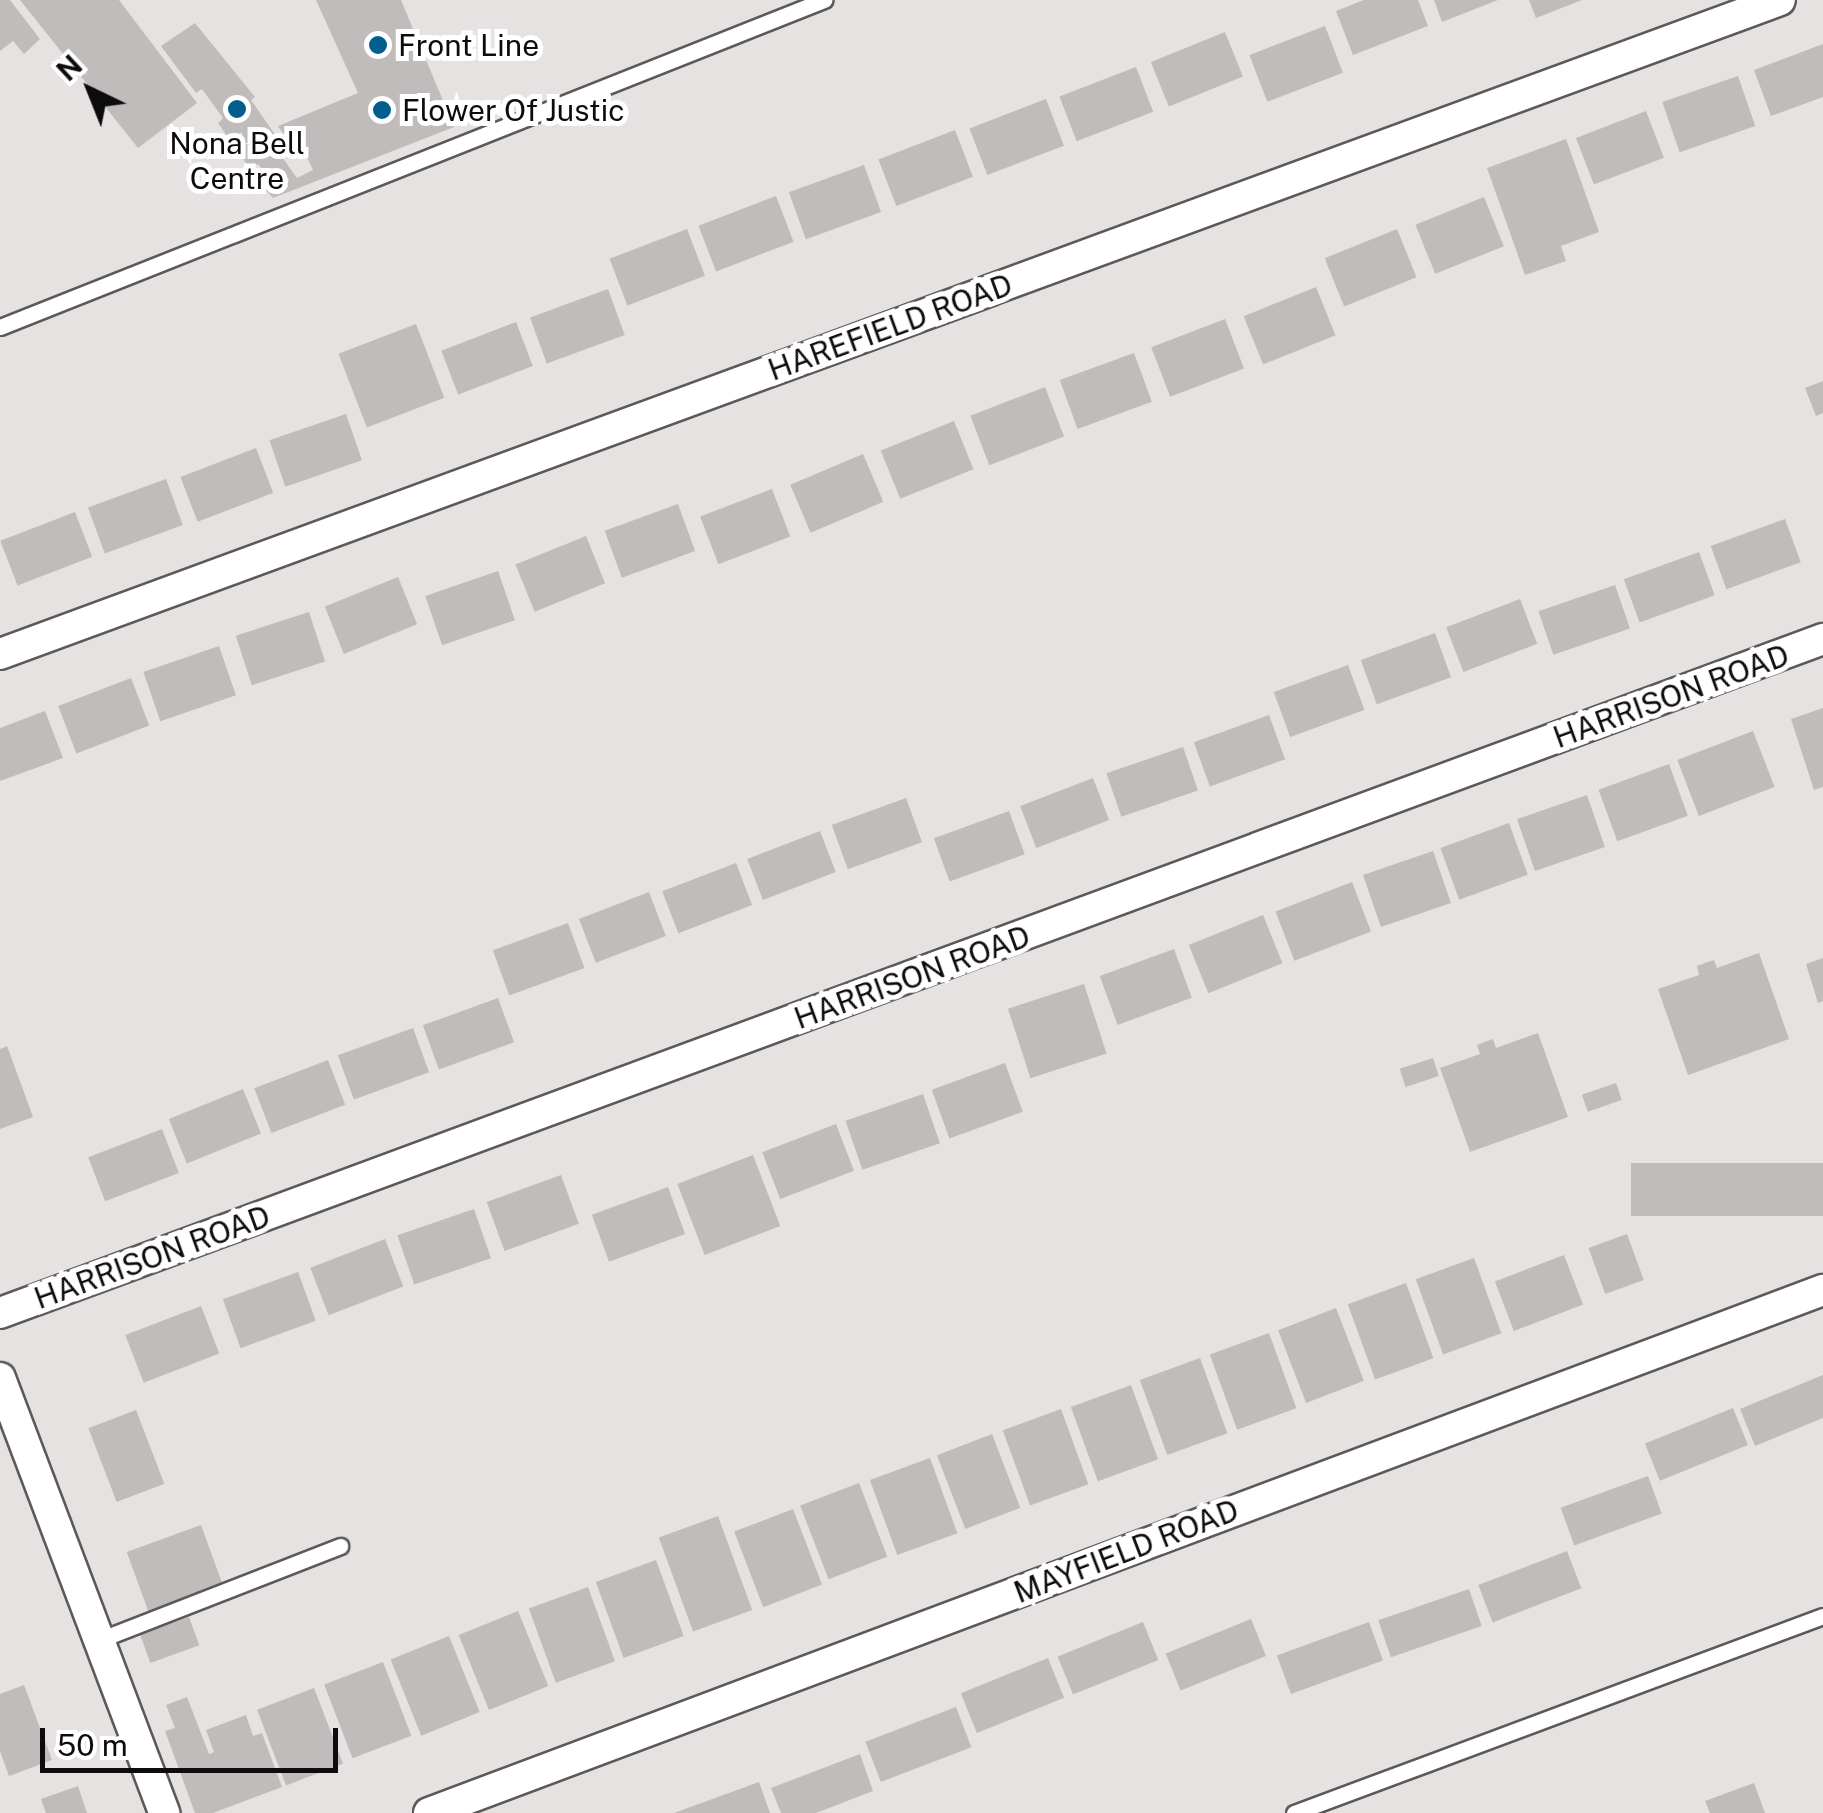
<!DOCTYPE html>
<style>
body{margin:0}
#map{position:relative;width:1823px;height:1813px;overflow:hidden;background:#e6e2e1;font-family:"Public Sans",sans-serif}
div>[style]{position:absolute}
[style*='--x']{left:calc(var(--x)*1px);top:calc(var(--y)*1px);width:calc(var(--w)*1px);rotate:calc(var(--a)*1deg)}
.building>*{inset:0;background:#c0bcbc;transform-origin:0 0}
.roads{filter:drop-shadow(2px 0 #5c5958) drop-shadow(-2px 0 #5c5958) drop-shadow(0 2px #5c5958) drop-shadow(0 -2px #5c5958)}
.service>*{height:15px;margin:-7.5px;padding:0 7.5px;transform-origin:7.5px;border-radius:7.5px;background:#fff}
.minor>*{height:30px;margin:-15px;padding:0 15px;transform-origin:15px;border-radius:15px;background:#fff}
.dots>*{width:28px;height:28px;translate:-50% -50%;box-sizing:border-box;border:5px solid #fff;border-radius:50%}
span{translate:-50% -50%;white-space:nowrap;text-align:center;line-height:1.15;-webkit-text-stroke:10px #fff;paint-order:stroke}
.poi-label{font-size:30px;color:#0d0c0c}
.left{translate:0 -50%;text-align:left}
.street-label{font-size:30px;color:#0d0c0c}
.north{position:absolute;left:40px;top:40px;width:100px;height:100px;-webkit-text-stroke:8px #fff;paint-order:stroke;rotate:317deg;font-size:28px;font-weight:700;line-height:40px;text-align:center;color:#0d0c0c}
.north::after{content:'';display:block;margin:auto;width:35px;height:45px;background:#0d0c0c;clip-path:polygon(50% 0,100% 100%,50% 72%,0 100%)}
.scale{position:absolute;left:40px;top:1728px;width:298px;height:45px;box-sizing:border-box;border:5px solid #0d0c0c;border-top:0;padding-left:12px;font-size:30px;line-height:35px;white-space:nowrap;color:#0d0c0c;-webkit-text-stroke:8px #fff;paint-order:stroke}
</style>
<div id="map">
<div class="building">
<i style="clip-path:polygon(0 0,10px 0,40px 39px,24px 54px,13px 41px,0 51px)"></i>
<i style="clip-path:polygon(20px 0,119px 0,197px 103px,138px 148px)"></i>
<i style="clip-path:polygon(316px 0,401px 0,454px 127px,273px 198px,266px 190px,274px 185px,258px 164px,250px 169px,218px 123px,223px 118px,202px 89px,196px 93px,161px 46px,195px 23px,255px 97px,251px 100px,283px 146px,277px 150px,297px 178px,313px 170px,304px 151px,297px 154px,278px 126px,358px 93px)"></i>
<i style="clip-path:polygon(1364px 0,1418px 0,1428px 26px,1353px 55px,1336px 11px)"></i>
<i style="clip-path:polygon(1434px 0,1498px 0,1442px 22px)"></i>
<i style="clip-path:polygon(1529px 0,1582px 0,1536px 18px)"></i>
<i style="left:1325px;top:26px;width:50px;height:81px;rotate:69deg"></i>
<i style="left:1225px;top:32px;width:48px;height:80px;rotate:68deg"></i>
<i style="clip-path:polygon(1823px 44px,1823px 97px,1771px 116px,1754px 70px)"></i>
<i style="left:1136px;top:67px;width:48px;height:82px;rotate:69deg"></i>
<i style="left:1738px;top:76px;width:53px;height:80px;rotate:71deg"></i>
<i style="left:1046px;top:99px;width:50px;height:82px;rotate:69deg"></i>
<i style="left:1646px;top:111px;width:50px;height:75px;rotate:69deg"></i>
<i style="left:955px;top:130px;width:50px;height:82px;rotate:69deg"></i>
<i style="clip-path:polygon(1566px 139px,1599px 232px,1561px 246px,1566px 261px,1525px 275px,1487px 168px)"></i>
<i style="left:864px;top:165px;width:50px;height:80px;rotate:70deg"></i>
<i style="left:776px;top:196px;width:49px;height:83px;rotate:69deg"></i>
<i style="left:1484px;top:197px;width:53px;height:74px;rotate:68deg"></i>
<i style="left:687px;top:229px;width:50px;height:83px;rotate:69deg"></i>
<i style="left:1397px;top:229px;width:52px;height:78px;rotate:68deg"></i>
<i style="left:1316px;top:287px;width:52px;height:78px;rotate:68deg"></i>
<i style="left:608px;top:289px;width:49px;height:83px;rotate:70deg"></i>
<i style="left:1225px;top:319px;width:53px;height:79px;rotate:69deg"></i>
<i style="left:516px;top:322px;width:47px;height:80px;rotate:69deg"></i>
<i style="left:416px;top:324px;width:79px;height:83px;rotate:69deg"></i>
<i style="left:1134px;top:353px;width:52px;height:79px;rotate:70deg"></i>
<i style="clip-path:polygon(1823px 381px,1823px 413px,1816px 416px,1805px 388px)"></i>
<i style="left:1045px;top:387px;width:53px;height:80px;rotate:69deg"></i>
<i style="left:346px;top:414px;width:49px;height:81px;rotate:71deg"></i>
<i style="left:954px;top:421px;width:52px;height:79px;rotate:68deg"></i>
<i style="left:256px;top:448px;width:48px;height:81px;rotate:69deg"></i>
<i style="left:863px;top:454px;width:52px;height:79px;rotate:67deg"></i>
<i style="left:166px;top:479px;width:49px;height:83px;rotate:70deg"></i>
<i style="left:772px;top:489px;width:51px;height:77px;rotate:69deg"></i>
<i style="left:678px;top:504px;width:50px;height:78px;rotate:70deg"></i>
<i style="left:75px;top:512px;width:48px;height:80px;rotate:69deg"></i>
<i style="left:1785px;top:519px;width:46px;height:79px;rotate:70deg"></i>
<i style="left:586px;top:536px;width:51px;height:76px;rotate:68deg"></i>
<i style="left:1699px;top:552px;width:46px;height:80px;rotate:70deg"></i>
<i style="left:498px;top:571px;width:52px;height:77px;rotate:71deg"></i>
<i style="left:398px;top:577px;width:51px;height:79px;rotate:68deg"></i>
<i style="left:1615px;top:585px;width:46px;height:81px;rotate:71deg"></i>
<i style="left:1520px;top:599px;width:48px;height:79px;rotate:69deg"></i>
<i style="left:309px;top:612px;width:52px;height:77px;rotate:72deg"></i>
<i style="left:1435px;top:633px;width:47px;height:79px;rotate:70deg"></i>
<i style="left:219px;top:646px;width:52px;height:80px;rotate:71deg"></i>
<i style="left:1348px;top:665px;width:48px;height:79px;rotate:70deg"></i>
<i style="left:131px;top:678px;width:51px;height:78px;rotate:69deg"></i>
<i style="clip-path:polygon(1823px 708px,1823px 787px,1814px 790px,1791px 719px)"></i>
<i style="clip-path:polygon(45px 711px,63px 758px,0 781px,0 728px)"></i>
<i style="left:1269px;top:715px;width:47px;height:80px;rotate:70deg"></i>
<i style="left:1753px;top:731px;width:60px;height:81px;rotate:69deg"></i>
<i style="left:1183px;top:747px;width:46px;height:81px;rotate:71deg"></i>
<i style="left:1669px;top:764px;width:55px;height:75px;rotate:70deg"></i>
<i style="left:1093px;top:778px;width:45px;height:78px;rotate:69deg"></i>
<i style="left:1587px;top:795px;width:55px;height:74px;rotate:71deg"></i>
<i style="left:906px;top:798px;width:47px;height:79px;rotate:70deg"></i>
<i style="left:1009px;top:811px;width:46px;height:80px;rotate:70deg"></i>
<i style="left:1509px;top:823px;width:55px;height:73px;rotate:70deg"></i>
<i style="left:820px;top:831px;width:44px;height:78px;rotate:69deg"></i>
<i style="left:1433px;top:851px;width:55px;height:74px;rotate:71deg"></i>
<i style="left:736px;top:863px;width:45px;height:79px;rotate:69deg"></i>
<i style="left:1352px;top:882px;width:53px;height:82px;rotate:69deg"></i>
<i style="left:649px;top:892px;width:47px;height:75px;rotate:69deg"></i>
<i style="left:1263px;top:915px;width:52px;height:80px;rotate:68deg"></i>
<i style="left:568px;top:923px;width:48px;height:80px;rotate:70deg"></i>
<i style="left:1174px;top:949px;width:52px;height:79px;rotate:70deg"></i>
<i style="clip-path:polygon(1759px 953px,1789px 1039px,1688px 1075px,1658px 989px,1699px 975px,1697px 966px,1705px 963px,1714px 960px,1717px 968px)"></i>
<i style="clip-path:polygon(1823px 958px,1823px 1001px,1818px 1003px,1806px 964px)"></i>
<i style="left:1084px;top:984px;width:73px;height:80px;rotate:72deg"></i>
<i style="left:498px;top:998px;width:47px;height:80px;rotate:70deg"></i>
<i style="left:413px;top:1028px;width:47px;height:80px;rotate:70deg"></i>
<i style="clip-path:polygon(1538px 1033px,1568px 1117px,1470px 1152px,1440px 1068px,1480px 1054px,1477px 1045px,1493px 1039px,1496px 1048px)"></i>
<i style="clip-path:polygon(7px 1046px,33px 1117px,0 1129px,0 1049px)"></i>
<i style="left:1433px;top:1058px;width:19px;height:35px;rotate:72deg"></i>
<i style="left:328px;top:1060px;width:48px;height:79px;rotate:69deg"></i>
<i style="left:1005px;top:1063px;width:52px;height:78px;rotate:70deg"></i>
<i style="left:1616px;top:1083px;width:18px;height:36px;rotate:71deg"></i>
<i style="left:243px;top:1089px;width:48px;height:80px;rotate:68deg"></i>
<i style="left:923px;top:1094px;width:52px;height:82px;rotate:71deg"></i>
<i style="left:836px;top:1124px;width:50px;height:79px;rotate:69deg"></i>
<i style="left:162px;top:1129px;width:47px;height:79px;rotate:69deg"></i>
<i style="left:753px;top:1155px;width:76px;height:81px;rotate:69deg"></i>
<i style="left:1823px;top:1163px;width:53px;height:192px;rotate:90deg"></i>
<i style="left:561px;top:1175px;width:52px;height:79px;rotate:70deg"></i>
<i style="left:668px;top:1187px;width:50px;height:81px;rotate:70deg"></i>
<i style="left:474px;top:1209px;width:52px;height:81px;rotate:71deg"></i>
<i style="left:1627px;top:1234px;width:49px;height:41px;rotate:70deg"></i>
<i style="left:385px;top:1239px;width:51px;height:80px;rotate:69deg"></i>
<i style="left:1564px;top:1255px;width:53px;height:74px;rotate:69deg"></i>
<i style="left:1474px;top:1258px;width:80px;height:62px;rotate:70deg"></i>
<i style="left:298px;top:1272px;width:52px;height:80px;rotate:70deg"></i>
<i style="left:1406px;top:1283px;width:80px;height:62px;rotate:70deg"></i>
<i style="left:201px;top:1306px;width:51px;height:81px;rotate:69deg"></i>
<i style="left:1336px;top:1308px;width:78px;height:62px;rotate:69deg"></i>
<i style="left:1269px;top:1333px;width:80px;height:63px;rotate:70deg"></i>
<i style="left:1200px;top:1358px;width:80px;height:64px;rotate:70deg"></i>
<i style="clip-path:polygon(1823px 1375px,1823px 1418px,1755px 1446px,1740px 1409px)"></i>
<i style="left:1131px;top:1385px;width:79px;height:64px;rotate:70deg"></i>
<i style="left:1733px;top:1408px;width:40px;height:95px;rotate:68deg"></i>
<i style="left:1061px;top:1409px;width:80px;height:62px;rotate:70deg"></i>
<i style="left:136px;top:1410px;width:79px;height:51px;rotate:69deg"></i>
<i style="left:992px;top:1434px;width:79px;height:59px;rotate:69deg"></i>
<i style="left:930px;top:1458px;width:80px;height:64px;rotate:70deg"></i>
<i style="left:1648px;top:1476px;width:40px;height:93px;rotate:70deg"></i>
<i style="left:859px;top:1483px;width:79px;height:63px;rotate:69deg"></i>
<i style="left:793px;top:1509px;width:81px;height:63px;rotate:69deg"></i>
<i style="left:718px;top:1516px;width:100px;height:63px;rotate:70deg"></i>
<i style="left:201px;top:1525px;width:63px;height:79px;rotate:70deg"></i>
<i style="left:1567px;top:1551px;width:40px;height:95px;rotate:69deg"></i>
<i style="left:656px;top:1560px;width:81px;height:64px;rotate:70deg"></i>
<i style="left:588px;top:1587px;width:79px;height:63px;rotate:70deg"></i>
<i style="left:1469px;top:1589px;width:39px;height:96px;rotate:71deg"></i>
<i style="left:518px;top:1611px;width:81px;height:64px;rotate:68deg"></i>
<i style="left:189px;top:1617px;width:30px;height:52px;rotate:70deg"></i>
<i style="left:1251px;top:1619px;width:40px;height:92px;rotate:68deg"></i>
<i style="left:1143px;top:1622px;width:41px;height:92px;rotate:68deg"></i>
<i style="left:1369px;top:1622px;width:41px;height:98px;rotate:70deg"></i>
<i style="left:449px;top:1636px;width:82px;height:63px;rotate:68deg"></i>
<i style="left:1048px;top:1658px;width:43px;height:94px;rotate:68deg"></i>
<i style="left:383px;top:1662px;width:79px;height:63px;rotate:69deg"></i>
<i style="clip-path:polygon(24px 1685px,52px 1760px,9px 1776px,0 1751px,0 1694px)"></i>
<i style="left:314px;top:1688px;width:81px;height:61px;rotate:69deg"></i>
<i style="clip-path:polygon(187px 1697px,209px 1754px,214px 1752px,206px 1730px,246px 1715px,253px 1736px,262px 1733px,282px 1787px,213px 1813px,195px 1813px,165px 1731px,175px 1728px,166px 1705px)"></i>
<i style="left:956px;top:1707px;width:43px;height:97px;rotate:69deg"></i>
<i style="clip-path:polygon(860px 1754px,873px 1791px,816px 1813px,781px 1813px,771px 1788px)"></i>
<i style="clip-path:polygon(759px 1782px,770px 1813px,674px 1813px)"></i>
<i style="clip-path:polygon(1754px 1783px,1765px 1813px,1710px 1813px,1705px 1801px)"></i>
<i style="clip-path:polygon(78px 1786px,87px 1813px,46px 1813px,41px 1799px)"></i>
</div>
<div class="roads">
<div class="service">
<i style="--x:0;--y:327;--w:887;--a:-21.65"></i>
<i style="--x:99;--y:1640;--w:259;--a:-21.3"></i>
<i style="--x:1294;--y:1813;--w:564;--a:-20.43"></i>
</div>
<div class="minor">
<i style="--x:0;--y:654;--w:1896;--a:-20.17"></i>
<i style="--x:0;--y:1313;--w:1944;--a:-20.29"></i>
<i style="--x:0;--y:1378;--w:465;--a:69.3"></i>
<i style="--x:429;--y:1813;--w:1489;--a:-20.57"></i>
</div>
</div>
<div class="dots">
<i style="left:378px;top:45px;background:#015e8f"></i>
<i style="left:237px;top:109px;background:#015e8f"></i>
<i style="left:382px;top:110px;background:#015e8f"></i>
</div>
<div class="poi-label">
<span class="left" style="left:398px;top:45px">Front Line</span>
<span class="left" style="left:402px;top:110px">Flower Of Justic</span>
<span style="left:237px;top:160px">Nona Bell<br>Centre</span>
</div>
<div class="street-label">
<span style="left:890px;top:327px;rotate:-20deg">HAREFIELD ROAD</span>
<span style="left:1671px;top:696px;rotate:-20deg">HARRISON ROAD</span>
<span style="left:912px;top:977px;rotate:-20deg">HARRISON ROAD</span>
<span style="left:152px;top:1257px;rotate:-20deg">HARRISON ROAD</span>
<span style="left:1126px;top:1551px;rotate:-21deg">MAYFIELD ROAD</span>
</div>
<div class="north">N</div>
<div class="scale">50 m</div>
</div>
